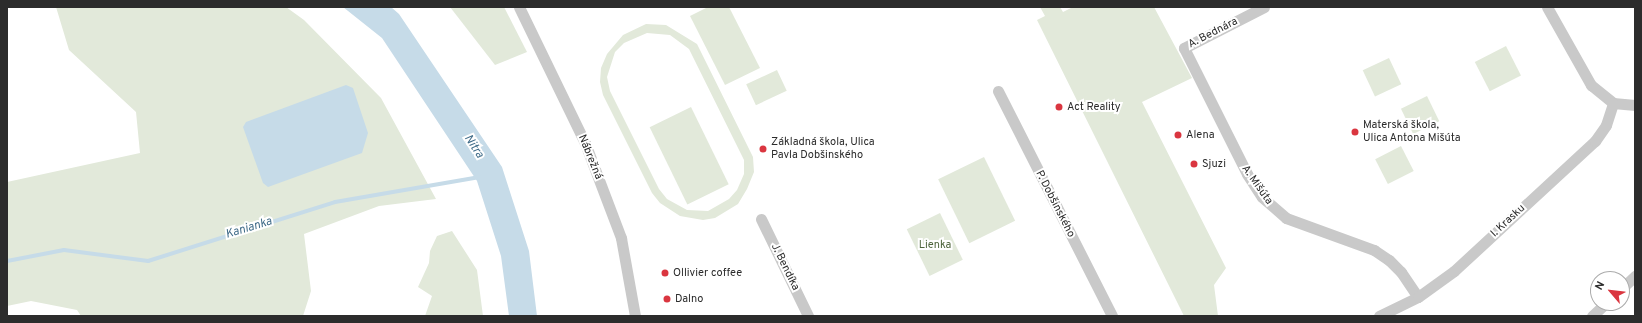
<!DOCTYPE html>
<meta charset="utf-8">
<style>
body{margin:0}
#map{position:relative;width:1642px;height:323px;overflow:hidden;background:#fff;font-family:Overpass,sans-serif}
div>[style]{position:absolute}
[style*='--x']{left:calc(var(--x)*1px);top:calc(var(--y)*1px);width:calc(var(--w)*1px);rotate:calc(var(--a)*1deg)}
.green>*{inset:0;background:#e2e9da;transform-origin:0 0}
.water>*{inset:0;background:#c6dbe8}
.stream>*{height:4px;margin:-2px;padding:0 2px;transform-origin:2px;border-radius:2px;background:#c6dbe8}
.street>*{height:11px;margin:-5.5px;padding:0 5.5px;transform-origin:5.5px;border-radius:5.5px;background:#c9c9c9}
.dots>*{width:11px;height:11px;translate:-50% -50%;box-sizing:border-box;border:2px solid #fff;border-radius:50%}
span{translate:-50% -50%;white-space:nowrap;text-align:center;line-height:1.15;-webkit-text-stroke:4px #fff;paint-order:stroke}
.street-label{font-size:11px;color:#2c2c2c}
.poi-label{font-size:11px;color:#2c2c2c}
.left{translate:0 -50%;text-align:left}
.park-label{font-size:11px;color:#4e643c}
.water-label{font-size:12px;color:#3f6b88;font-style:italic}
.frame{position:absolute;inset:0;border:8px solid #2c2c2c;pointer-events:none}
.north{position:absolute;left:1590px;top:271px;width:40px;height:40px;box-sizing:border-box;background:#fff;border:1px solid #ababab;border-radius:50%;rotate:298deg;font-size:11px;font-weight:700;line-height:16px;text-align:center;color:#2c2c2c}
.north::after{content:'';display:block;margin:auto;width:14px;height:18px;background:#da3640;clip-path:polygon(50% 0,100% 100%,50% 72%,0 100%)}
</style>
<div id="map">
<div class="green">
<i style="clip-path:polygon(56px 7px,286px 7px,304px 20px,381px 98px,436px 199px,379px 206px,304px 234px,311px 291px,303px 316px,81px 316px,77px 310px,31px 301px,7px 306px,7px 182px,140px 153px,136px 112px,69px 50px)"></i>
<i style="clip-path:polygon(450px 7px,504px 7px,527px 52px,495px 65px)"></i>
<i style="clip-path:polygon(708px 7px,729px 7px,760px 68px,725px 85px,690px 16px)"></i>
<i style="clip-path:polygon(1040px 7px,1060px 7px,1063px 12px,1073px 7px,1154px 7px,1192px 78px,1142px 102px,1226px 268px,1214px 285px,1218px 316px,1184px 316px,1037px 20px,1045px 16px)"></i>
<i style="clip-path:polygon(evenodd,646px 24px,666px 25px,697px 44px,753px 157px,754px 172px,747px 189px,738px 204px,715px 218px,703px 220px,680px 216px,660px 203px,652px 193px,603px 95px,600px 82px,601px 68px,607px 54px,623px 35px,646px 24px,647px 33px,670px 35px,689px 49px,744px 160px,744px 174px,737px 190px,729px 199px,708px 211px,687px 210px,667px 199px,659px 189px,610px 91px,607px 77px,615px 52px,624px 43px,647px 33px)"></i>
<i style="left:1506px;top:46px;width:33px;height:35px;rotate:63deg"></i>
<i style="left:1389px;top:58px;width:29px;height:29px;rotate:65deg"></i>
<i style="left:777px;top:70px;width:23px;height:34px;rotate:65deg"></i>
<i style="left:1427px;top:96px;width:28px;height:29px;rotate:64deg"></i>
<i style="left:691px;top:107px;width:86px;height:46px;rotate:64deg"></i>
<i style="left:1401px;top:146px;width:28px;height:29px;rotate:63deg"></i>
<i style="left:984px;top:157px;width:71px;height:51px;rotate:64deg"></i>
<i style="left:940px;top:213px;width:52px;height:37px;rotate:64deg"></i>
<i style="clip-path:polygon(452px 231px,477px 270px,483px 316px,425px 316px,432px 296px,418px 287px,429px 263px,430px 251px,437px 236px)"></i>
</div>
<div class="water">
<i style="clip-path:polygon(343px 7px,391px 7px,399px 14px,502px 167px,529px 251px,537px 316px,509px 316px,501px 256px,477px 181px,382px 38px)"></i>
<i style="clip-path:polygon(346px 85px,353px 88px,368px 133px,362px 153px,268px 187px,263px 183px,243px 127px,246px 122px)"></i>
</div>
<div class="stream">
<i style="--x:7;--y:261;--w:58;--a:-10.9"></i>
<i style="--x:64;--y:250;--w:85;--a:7.5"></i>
<i style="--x:148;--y:261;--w:196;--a:-17.5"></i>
<i style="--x:335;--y:202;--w:147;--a:-9.8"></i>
</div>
<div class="street">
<i style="--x:519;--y:7;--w:151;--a:64.1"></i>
<i style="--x:585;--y:143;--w:102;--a:69.2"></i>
<i style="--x:621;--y:238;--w:79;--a:79.8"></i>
<i style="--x:1264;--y:7;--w:90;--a:152.9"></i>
<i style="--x:1184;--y:48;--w:141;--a:63.4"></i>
<i style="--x:1247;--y:174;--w:27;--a:57"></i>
<i style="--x:1262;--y:197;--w:32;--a:41"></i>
<i style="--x:1286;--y:218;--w:94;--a:20"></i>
<i style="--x:1374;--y:250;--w:18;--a:34"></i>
<i style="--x:1389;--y:260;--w:17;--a:45"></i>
<i style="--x:1401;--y:272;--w:30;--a:56"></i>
<i style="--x:1547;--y:7;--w:90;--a:60.6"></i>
<i style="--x:1591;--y:85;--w:28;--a:39"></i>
<i style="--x:1613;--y:103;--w:22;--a:5"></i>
<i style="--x:998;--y:91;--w:252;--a:63.1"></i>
<i style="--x:761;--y:219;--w:108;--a:64.1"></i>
<i style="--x:1622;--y:288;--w:18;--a:-43"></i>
<i style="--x:1379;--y:316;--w:43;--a:-26"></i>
<i style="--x:1418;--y:297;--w:44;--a:-35.8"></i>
<i style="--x:1454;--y:271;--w:192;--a:-42.7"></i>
<i style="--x:1595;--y:141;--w:19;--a:-55"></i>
<i style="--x:1606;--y:125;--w:23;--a:-72"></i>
<i style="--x:1592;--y:316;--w:19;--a:-43"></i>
</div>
<div class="dots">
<i style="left:1059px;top:107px;background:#da3640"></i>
<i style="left:1355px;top:132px;background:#da3640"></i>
<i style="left:1178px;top:135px;background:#da3640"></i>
<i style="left:763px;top:149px;background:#da3640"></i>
<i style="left:1194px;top:164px;background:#da3640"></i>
<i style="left:665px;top:273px;background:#da3640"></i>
<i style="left:667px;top:299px;background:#da3640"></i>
</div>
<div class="street-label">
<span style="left:1213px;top:33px;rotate:-27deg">A. Bednára</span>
<span style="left:590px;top:157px;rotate:68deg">Nábrežná</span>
<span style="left:1257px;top:185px;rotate:55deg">A. Mišúta</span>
<span style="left:1055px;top:204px;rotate:63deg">P. Dobšinského</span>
<span style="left:1508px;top:221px;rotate:-43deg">I. Krasku</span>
<span style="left:785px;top:267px;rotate:64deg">J. Bendíka</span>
</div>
<div class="poi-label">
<span class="left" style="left:1067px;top:107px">Act Reality</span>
<span class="left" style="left:1363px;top:132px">Materská škola,<br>Ulica Antona Mišúta</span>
<span class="left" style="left:1186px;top:135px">Alena</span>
<span class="left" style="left:771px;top:149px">Základná škola, Ulica<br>Pavla Dobšinského</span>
<span class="left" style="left:1202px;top:164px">Sjuzi</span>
<span class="left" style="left:673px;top:273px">Ollivier coffee</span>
<span class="left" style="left:675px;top:299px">Dalno</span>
</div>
<div class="park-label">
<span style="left:935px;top:245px">Lienka</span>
</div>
<div class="water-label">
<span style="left:473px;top:147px;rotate:57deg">Nitra</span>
<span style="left:249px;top:229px;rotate:-17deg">Kanianka</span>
</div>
<div class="frame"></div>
<div class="north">N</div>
</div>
